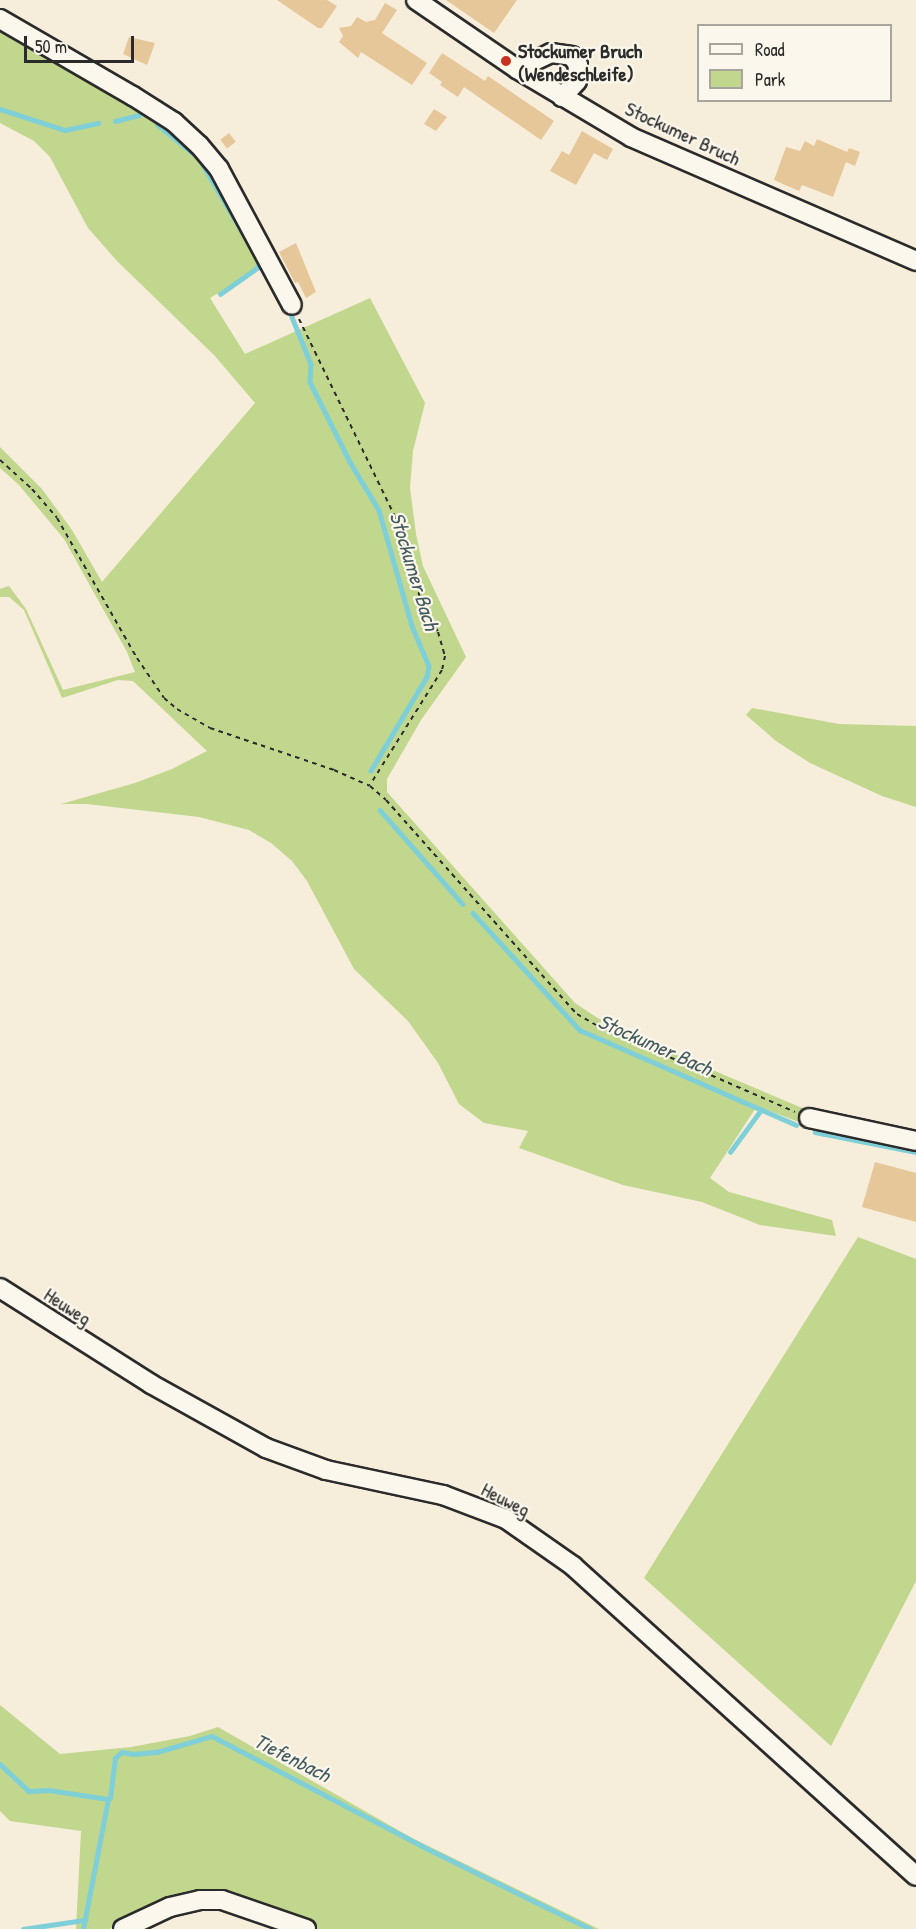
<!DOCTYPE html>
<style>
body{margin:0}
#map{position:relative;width:916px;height:1929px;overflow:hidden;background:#f7eddb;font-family:"Patrick Hand",sans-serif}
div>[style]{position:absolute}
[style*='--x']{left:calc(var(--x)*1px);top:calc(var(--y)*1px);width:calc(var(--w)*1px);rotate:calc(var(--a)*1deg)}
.green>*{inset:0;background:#c0d78d}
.stream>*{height:4.5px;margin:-2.25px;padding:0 2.25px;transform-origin:2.25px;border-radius:2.25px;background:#7ecfd7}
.building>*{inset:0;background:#e6c799;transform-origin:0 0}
.path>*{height:2px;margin-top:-1px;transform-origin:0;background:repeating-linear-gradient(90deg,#2b2b2b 0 4.5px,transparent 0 9px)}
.roads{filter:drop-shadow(2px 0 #2b2b2b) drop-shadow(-2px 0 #2b2b2b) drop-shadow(0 2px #2b2b2b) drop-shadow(0 -2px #2b2b2b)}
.minor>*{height:18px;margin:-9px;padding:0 9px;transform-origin:9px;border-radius:9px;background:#fbf7ec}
.dots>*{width:16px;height:16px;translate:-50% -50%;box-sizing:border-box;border:3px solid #fbf7ec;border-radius:50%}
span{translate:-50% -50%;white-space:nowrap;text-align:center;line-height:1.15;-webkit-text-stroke:4.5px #fbf7ec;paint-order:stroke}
.poi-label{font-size:20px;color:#2b2b2b;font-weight:700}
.left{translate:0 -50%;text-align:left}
.street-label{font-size:20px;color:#2b2b2b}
.water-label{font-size:21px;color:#445c5f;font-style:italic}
.legend{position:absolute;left:697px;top:24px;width:195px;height:78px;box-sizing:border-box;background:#fbf7ec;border:2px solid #a8a59f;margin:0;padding:8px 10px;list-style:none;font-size:18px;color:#2b2b2b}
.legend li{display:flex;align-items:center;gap:12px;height:30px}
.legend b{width:30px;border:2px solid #a8a59f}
.scale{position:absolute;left:24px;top:36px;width:110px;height:27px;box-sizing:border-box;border:3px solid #2b2b2b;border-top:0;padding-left:8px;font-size:18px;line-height:21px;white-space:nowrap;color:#2b2b2b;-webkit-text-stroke:4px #fbf7ec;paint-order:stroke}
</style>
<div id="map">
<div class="green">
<i style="clip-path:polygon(0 24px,150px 117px,198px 157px,260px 261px,250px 275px,210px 298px,245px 354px,370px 298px,425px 403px,413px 451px,410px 488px,416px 534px,423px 566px,466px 657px,421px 720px,387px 779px,387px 792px,575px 1003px,596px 1017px,632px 1036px,814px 1113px,916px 1133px,916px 1150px,817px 1129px,757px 1106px,710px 1178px,729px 1192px,832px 1220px,836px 1236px,760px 1225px,702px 1202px,623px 1185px,519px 1148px,528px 1131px,484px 1123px,459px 1104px,438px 1063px,408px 1021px,354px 969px,307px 881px,292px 861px,271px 843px,249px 830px,199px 817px,87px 804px,61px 804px,135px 783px,172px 769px,207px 751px,133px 681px,118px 680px,62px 698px,24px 610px,9px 597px,0 597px,0 589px,9px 586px,26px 609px,63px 690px,135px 672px,127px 652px,64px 539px,19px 485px,0 468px,0 447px,42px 489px,72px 530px,102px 582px,255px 403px,214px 355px,117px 261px,88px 228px,50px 157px,34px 141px,0 123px)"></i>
<i style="clip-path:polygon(752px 708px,839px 724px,916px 726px,916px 807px,882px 796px,810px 763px,776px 741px,746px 715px)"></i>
<i style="clip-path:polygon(858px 1237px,916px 1259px,916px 1581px,831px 1746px,644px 1578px)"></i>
<i style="clip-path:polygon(0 1705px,60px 1754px,131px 1747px,190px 1736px,218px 1727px,412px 1838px,599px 1929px,290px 1929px,246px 1911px,243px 1895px,193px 1893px,134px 1914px,110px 1929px,76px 1929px,81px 1831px,10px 1821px,0 1811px)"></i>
</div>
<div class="stream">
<i style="--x:0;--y:109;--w:68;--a:17.9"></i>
<i style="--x:65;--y:130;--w:34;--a:-12"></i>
<i style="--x:115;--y:121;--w:25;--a:-14"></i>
<i style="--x:157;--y:124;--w:54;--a:39"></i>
<i style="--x:199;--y:158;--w:101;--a:59.6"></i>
<i style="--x:220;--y:294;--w:45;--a:-35.1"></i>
<i style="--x:257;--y:268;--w:6;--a:-72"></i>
<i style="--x:259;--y:262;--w:4;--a:-117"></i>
<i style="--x:290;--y:312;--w:56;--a:68"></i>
<i style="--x:311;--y:364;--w:18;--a:93"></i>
<i style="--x:310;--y:382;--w:89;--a:63.4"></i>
<i style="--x:350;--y:462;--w:56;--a:58.9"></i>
<i style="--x:379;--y:510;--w:121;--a:74.1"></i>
<i style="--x:412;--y:626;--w:43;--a:67"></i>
<i style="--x:429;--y:666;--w:11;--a:100"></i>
<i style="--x:427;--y:677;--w:109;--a:120.8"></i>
<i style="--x:380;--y:810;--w:125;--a:48.6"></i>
<i style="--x:473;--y:913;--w:159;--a:47.6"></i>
<i style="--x:580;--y:1030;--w:236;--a:23.7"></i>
<i style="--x:815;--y:1132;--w:103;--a:11.2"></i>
<i style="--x:730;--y:1152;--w:52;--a:-53.6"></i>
<i style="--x:0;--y:1764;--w:40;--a:43"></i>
<i style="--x:29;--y:1791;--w:20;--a:-3"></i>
<i style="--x:49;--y:1790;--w:60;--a:8.7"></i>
<i style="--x:108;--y:1799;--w:2;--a:-27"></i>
<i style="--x:110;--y:1798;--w:40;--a:-82.9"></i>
<i style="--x:115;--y:1758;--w:9;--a:-41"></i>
<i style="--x:122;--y:1752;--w:11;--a:10"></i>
<i style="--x:133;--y:1754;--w:24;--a:-5"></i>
<i style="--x:157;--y:1752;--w:57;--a:-16.2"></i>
<i style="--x:212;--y:1736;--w:237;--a:27.6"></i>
<i style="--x:422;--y:1846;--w:188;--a:26.2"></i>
<i style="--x:23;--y:1929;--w:63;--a:-8.3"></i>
<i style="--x:83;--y:1929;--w:132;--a:-79.1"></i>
</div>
<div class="building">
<i style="clip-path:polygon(277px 0,327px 0,337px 6px,322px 28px,318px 28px)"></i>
<i style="clip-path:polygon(446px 0,517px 0,494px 33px)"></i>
<i style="clip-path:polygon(385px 3px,397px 10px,382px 33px,427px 63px,412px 85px,361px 52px,358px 58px,339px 42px,343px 36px,339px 28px,351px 26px,357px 17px,366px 22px,375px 20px)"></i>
<i style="clip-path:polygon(129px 37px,155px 43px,147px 65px,123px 54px)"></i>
<i style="clip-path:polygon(442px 53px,485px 81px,488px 76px,554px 121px,541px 140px,464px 87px,458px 97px,440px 85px,442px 82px,429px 73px)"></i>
<i style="clip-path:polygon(434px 109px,447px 117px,436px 131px,424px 124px)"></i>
<i style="clip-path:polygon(582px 131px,613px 149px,607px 160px,594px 153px,576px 185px,550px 171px,562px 151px,569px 155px)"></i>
<i style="left:229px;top:133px;width:11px;height:11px;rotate:52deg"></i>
<i style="clip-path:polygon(817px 139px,847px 152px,849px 148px,860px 152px,855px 166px,846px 162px,833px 197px,802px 185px,799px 191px,774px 180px,786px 147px,800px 151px,805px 141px,814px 146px)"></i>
<i style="clip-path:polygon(296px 243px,316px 292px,306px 298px,298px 282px,295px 283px,279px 252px)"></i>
<i style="clip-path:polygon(875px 1162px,916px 1173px,916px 1222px,862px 1207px)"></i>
</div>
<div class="path">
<i style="--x:299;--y:319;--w:218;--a:64.1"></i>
<i style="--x:394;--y:515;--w:93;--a:72.5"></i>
<i style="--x:422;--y:604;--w:32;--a:60"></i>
<i style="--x:438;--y:632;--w:25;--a:74"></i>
<i style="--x:445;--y:656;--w:14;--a:102"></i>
<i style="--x:442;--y:670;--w:136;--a:122.1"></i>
<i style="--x:0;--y:460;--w:43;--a:42.2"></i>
<i style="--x:32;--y:489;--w:38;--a:49"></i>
<i style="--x:57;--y:518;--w:161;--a:60.3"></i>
<i style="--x:137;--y:658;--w:48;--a:56"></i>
<i style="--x:164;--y:698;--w:17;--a:40"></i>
<i style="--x:177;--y:709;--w:38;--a:30"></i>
<i style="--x:210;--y:728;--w:131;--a:18.7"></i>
<i style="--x:334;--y:770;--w:39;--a:24"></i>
<i style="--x:370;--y:786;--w:21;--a:41"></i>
<i style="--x:386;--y:800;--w:287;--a:48.3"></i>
<i style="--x:577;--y:1014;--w:22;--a:30"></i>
<i style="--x:596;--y:1025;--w:217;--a:23.6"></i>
</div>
<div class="roads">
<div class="minor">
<i style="--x:416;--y:0;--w:122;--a:34.3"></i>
<i style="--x:517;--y:69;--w:133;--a:30.8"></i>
<i style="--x:631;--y:137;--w:311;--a:23.5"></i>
<i style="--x:0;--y:19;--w:154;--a:30.1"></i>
<i style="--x:133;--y:96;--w:49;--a:32.4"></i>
<i style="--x:174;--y:122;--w:34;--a:43"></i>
<i style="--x:199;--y:145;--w:31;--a:50"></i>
<i style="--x:219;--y:169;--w:154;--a:61.8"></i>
<i style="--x:517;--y:69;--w:38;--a:-25"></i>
<i style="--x:551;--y:53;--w:21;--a:8"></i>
<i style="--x:572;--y:56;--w:11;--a:56"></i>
<i style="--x:578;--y:65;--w:16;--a:94"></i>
<i style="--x:577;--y:81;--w:22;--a:133"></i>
<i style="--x:809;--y:1118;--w:109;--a:12.1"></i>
<i style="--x:0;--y:1288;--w:179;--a:32.4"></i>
<i style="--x:151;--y:1384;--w:132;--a:29.1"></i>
<i style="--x:266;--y:1448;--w:64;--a:20.1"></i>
<i style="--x:326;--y:1470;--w:120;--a:12.1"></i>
<i style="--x:443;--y:1495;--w:67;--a:20.9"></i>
<i style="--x:506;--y:1519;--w:82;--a:35"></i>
<i style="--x:573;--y:1566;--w:462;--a:42.1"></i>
<i style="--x:123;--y:1929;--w:52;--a:-25.1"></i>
<i style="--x:170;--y:1907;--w:31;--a:-13"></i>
<i style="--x:200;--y:1900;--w:22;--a:0"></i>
<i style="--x:222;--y:1900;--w:89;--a:19"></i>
</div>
</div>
<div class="dots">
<i style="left:506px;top:61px;background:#c8321e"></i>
</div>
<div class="poi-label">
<span class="left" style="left:518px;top:62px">Stockumer Bruch<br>(Wendeschleife)</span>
</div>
<div class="street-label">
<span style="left:683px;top:133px;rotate:25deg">Stockumer Bruch</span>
<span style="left:68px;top:1306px;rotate:33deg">Heuweg</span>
<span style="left:506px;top:1499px;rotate:27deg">Heuweg</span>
</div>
<div class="water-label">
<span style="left:414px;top:571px;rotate:73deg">Stockumer Bach</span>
<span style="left:655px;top:1045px;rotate:24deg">Stockumer Bach</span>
<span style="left:292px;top:1758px;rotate:27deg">Tiefenbach</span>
</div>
<ul class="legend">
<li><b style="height:8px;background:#fbf7ec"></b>Road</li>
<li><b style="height:16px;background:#c0d78d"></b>Park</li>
</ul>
<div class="scale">50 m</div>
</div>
